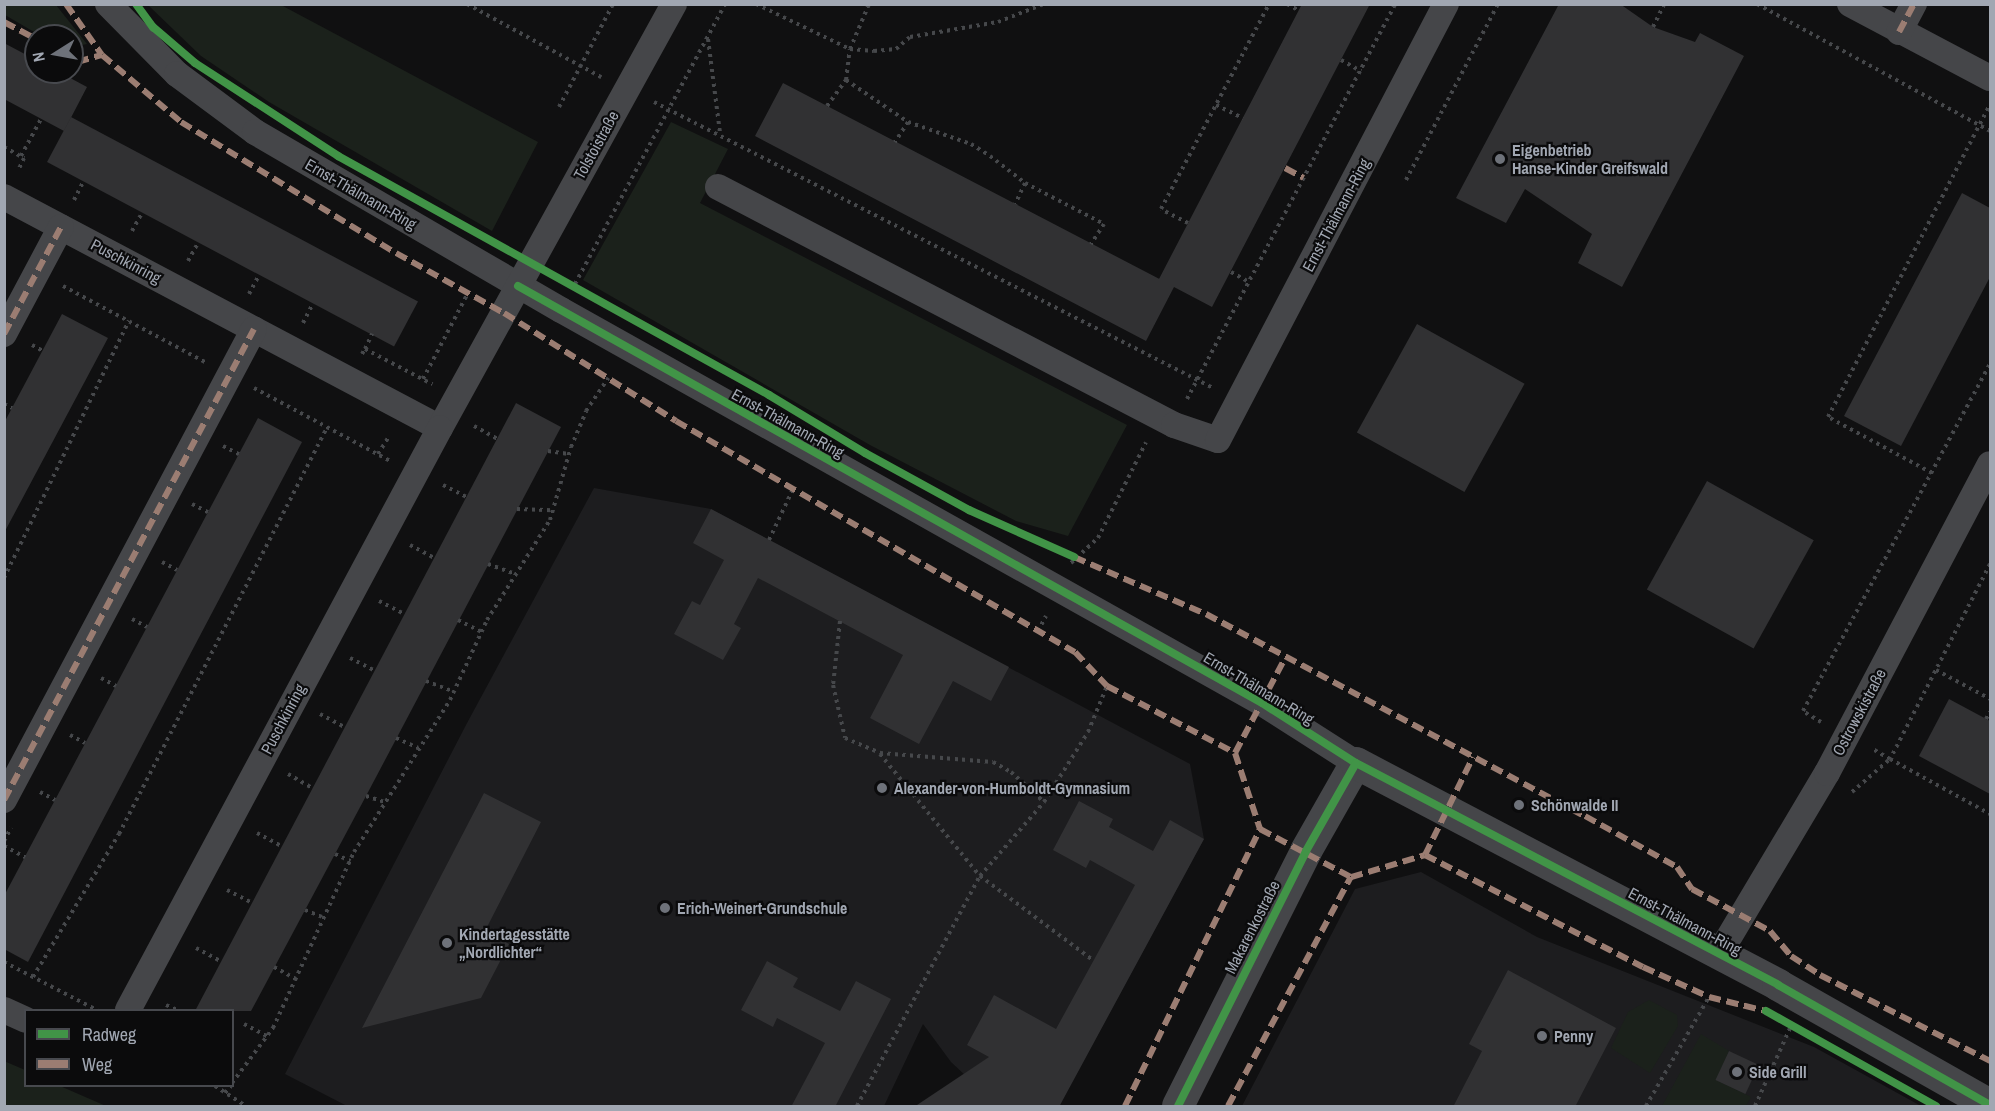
<!DOCTYPE html>
<meta charset="utf-8">
<style>
body{margin:0}
#map{position:relative;width:1995px;height:1111px;overflow:hidden;background:#101011;font-family:"Archivo Narrow",sans-serif}
div>[style]{position:absolute}
[style*='--x']{left:calc(var(--x)*1px);top:calc(var(--y)*1px);width:calc(var(--w)*1px);rotate:calc(var(--a)*1deg)}
.built>*{inset:0;background:#1d1d1f}
.green>*{inset:0;background:#1b211b}
.building>*{inset:0;background:#313133;transform-origin:0 0}
.path>*{height:4px;margin-top:-2px;transform-origin:0;background:repeating-linear-gradient(90deg,#46484b 0 3px,transparent 0 7.5px)}
.minor>*{height:26px;margin:-13px;padding:0 13px;transform-origin:13px;border-radius:13px;background:#454649}
.tertiary>*{height:32px;margin:-16px;padding:0 16px;transform-origin:16px;border-radius:16px;background:#454649}
.quiet>*{height:6px;margin-top:-3px;transform-origin:0;background:repeating-linear-gradient(90deg,#9b7d72 0 12px,transparent 0 18px)}
.cycleway>*{height:8px;margin:-4px;padding:0 4px;transform-origin:4px;border-radius:4px;background:#419447}
.dots>*{width:16px;height:16px;translate:-50% -50%;box-sizing:border-box;border:3px solid #0b0b0c;border-radius:50%}
span{translate:-50% -50%;white-space:nowrap;text-align:center;line-height:1.15;-webkit-text-stroke:4.5px #0b0b0c;paint-order:stroke}
.street-label{font-size:16px;color:#a1a7b2}
.poi-label{font-size:16px;color:#a1a7b2;font-weight:700}
.left{translate:0 -50%;text-align:left}
.frame{position:absolute;inset:0;border:6px solid #a1a7b2;pointer-events:none}
.legend{position:absolute;left:24px;top:1009px;width:210px;height:78px;box-sizing:border-box;background:#0b0b0c;border:2px solid #47494e;margin:0;padding:8px 10px;list-style:none;font-size:18px;color:#a1a7b2}
.legend li{display:flex;align-items:center;gap:12px;height:30px}
.legend b{width:30px;border:2px solid #47494e}
.north{position:absolute;left:24px;top:24px;width:60px;height:60px;box-sizing:border-box;background:#0b0b0c;border:2px solid #47494e;border-radius:50%;rotate:259deg;font-size:16px;font-weight:700;line-height:24px;text-align:center;color:#a1a7b2}
.north::after{content:'';display:block;margin:auto;width:21px;height:27px;background:#6e727a;clip-path:polygon(50% 0,100% 100%,50% 72%,0 100%)}
</style>
<div id="map">
<div class="built">
<i style="clip-path:polygon(594px 488px,711px 509px,1190px 764px,1204px 839px,1059px 1106px,998px 1106px,951px 1062px,923px 1024px,884px 1106px,347px 1106px,285px 1074px,466px 725px)"></i>
<i style="clip-path:polygon(1421px 872px,1537px 937px,1814px 1047px,1921px 1106px,1242px 1106px,1355px 889px)"></i>
</div>
<div class="green">
<i style="clip-path:polygon(5px 4px,56px 5px,87px 44px,72px 47px,72px 36px,41px 36px,5px 15px)"></i>
<i style="clip-path:polygon(148px 5px,281px 5px,538px 142px,492px 231px,269px 102px,201px 56px)"></i>
<i style="clip-path:polygon(671px 122px,728px 149px,700px 203px,1127px 425px,1068px 536px,1016px 521px,870px 445px,583px 280px)"></i>
<i style="clip-path:polygon(1649px 1000px,1677px 1015px,1678px 1026px,1650px 1073px,1611px 1048px,1628px 1012px)"></i>
<i style="clip-path:polygon(1701px 1034px,1729px 1051px,1716px 1080px,1751px 1097px,1746px 1106px,1662px 1106px)"></i>
<i style="clip-path:polygon(4px 1061px,25px 1070px,26px 1086px,60px 1086px,106px 1106px,5px 1106px)"></i>
</div>
<div class="building">
<i style="clip-path:polygon(1302px 4px,1370px 4px,1212px 307px,1174px 287px,1146px 341px,755px 136px,783px 83px,1171px 285px,1159px 279px)"></i>
<i style="clip-path:polygon(1559px 4px,1620px 4px,1653px 27px,1695px 42px,1700px 33px,1744px 56px,1622px 287px,1578px 263px,1592px 234px,1525px 189px,1506px 223px,1456px 198px)"></i>
<i style="clip-path:polygon(4px 43px,36px 60px,36px 72px,59px 72px,87px 87px,64px 131px,4px 99px)"></i>
<i style="left:71px;top:117px;width:393px;height:51px;rotate:28deg"></i>
<i style="clip-path:polygon(1962px 193px,1990px 208px,1990px 277px,1901px 446px,1844px 416px)"></i>
<i style="clip-path:polygon(62px 314px,108px 338px,4px 533px,4px 423px)"></i>
<i style="left:1417px;top:324px;width:123px;height:124px;rotate:29deg"></i>
<i style="clip-path:polygon(516px 403px,561px 427px,366px 796px,251px 1011px,195px 1011px)"></i>
<i style="clip-path:polygon(258px 418px,302px 442px,28px 962px,4px 949px,4px 896px)"></i>
<i style="left:1707px;top:481px;width:122px;height:124px;rotate:29deg"></i>
<i style="clip-path:polygon(711px 509px,1009px 667px,991px 701px,953px 681px,919px 744px,870px 718px,903px 655px,758px 578px,734px 624px,741px 628px,723px 660px,674px 634px,692px 601px,700px 605px,724px 560px,693px 543px)"></i>
<i style="clip-path:polygon(1949px 699px,1990px 721px,1990px 794px,1919px 756px)"></i>
<i style="clip-path:polygon(484px 793px,541px 822px,485px 931px,509px 944px,481px 998px,362px 1028px)"></i>
<i style="clip-path:polygon(1079px 801px,1113px 819px,1109px 827px,1153px 851px,1170px 820px,1204px 839px,1059px 1107px,914px 1107px,989px 1057px,967px 1045px,994px 995px,1056px 1029px,1135px 885px,1090px 860px,1086px 868px,1053px 850px)"></i>
<i style="clip-path:polygon(767px 961px,798px 978px,793px 987px,840px 1011px,856px 981px,891px 999px,835px 1107px,791px 1107px,825px 1043px,777px 1018px,773px 1027px,741px 1010px)"></i>
<i style="clip-path:polygon(1508px 970px,1616px 1028px,1575px 1107px,1453px 1107px,1482px 1051px,1469px 1044px)"></i>
<i style="left:1729px;top:1051px;width:33px;height:32px;rotate:25deg"></i>
</div>
<div class="path">
<i style="--x:467;--y:4;--w:153;--a:28.6"></i>
<i style="--x:756;--y:4;--w:104;--a:25.6"></i>
<i style="--x:850;--y:49;--w:24;--a:5"></i>
<i style="--x:874;--y:51;--w:22;--a:-5"></i>
<i style="--x:896;--y:49;--w:18;--a:-41"></i>
<i style="--x:910;--y:37;--w:89;--a:-9.7"></i>
<i style="--x:998;--y:22;--w:49;--a:-21.4"></i>
<i style="--x:1287;--y:4;--w:13;--a:29"></i>
<i style="--x:1757;--y:4;--w:265;--a:28.6"></i>
<i style="--x:1653;--y:27;--w:25;--a:-64"></i>
<i style="--x:708;--y:39;--w:95;--a:82.7"></i>
<i style="--x:1341;--y:60;--w:23;--a:29"></i>
<i style="--x:846;--y:80;--w:75;--a:34.1"></i>
<i style="--x:908;--y:122;--w:24;--a:123"></i>
<i style="--x:654;--y:102;--w:628;--a:27.1"></i>
<i style="--x:1216;--y:105;--w:30;--a:26"></i>
<i style="--x:827;--y:106;--w:32;--a:-54"></i>
<i style="--x:846;--y:80;--w:31;--a:-83"></i>
<i style="--x:850;--y:49;--w:49;--a:-67.1"></i>
<i style="--x:559;--y:107;--w:116;--a:-62.3"></i>
<i style="--x:908;--y:122;--w:67;--a:19.2"></i>
<i style="--x:971;--y:144;--w:22;--a:32"></i>
<i style="--x:990;--y:156;--w:44;--a:37.6"></i>
<i style="--x:1025;--y:183;--w:23;--a:115"></i>
<i style="--x:4;--y:147;--w:23;--a:29"></i>
<i style="--x:24;--y:158;--w:14;--a:115"></i>
<i style="--x:21;--y:156;--w:42;--a:-61.6"></i>
<i style="--x:1406;--y:180;--w:199;--a:-62.4"></i>
<i style="--x:1025;--y:183;--w:89;--a:27.4"></i>
<i style="--x:1104;--y:224;--w:24;--a:123"></i>
<i style="--x:74;--y:200;--w:20;--a:-63"></i>
<i style="--x:1188;--y:223;--w:30;--a:-153"></i>
<i style="--x:1161;--y:209;--w:232;--a:-62.2"></i>
<i style="--x:132;--y:231;--w:21;--a:-61"></i>
<i style="--x:188;--y:261;--w:21;--a:-61"></i>
<i style="--x:1231;--y:272;--w:21;--a:29"></i>
<i style="--x:575;--y:284;--w:318;--a:-61.8"></i>
<i style="--x:63;--y:286;--w:161;--a:28.2"></i>
<i style="--x:249;--y:294;--w:21;--a:-62"></i>
<i style="--x:303;--y:323;--w:22;--a:-63"></i>
<i style="--x:32;--y:345;--w:13;--a:29"></i>
<i style="--x:365;--y:349;--w:17;--a:-65"></i>
<i style="--x:362;--y:354;--w:6;--a:-59"></i>
<i style="--x:365;--y:349;--w:76;--a:27.6"></i>
<i style="--x:423;--y:379;--w:97;--a:-62.4"></i>
<i style="--x:254;--y:388;--w:154;--a:28.2"></i>
<i style="--x:1187;--y:399;--w:446;--a:-62.2"></i>
<i style="--x:4;--y:404;--w:9;--a:27"></i>
<i style="--x:474;--y:426;--w:26;--a:29"></i>
<i style="--x:223;--y:446;--w:18;--a:27"></i>
<i style="--x:548;--y:451;--w:21;--a:8"></i>
<i style="--x:378;--y:454;--w:22;--a:-58"></i>
<i style="--x:1932;--y:473;--w:118;--a:-151.7"></i>
<i style="--x:1828;--y:417;--w:350;--a:-62.6"></i>
<i style="--x:443;--y:485;--w:27;--a:27"></i>
<i style="--x:192;--y:504;--w:18;--a:27"></i>
<i style="--x:517;--y:509;--w:35;--a:2"></i>
<i style="--x:769;--y:540;--w:56;--a:-64.8"></i>
<i style="--x:410;--y:545;--w:27;--a:28"></i>
<i style="--x:162;--y:562;--w:17;--a:28"></i>
<i style="--x:1071;--y:563;--w:37;--a:-43"></i>
<i style="--x:1098;--y:538;--w:107;--a:-63.4"></i>
<i style="--x:488;--y:564;--w:29;--a:20"></i>
<i style="--x:1990;--y:564;--w:219;--a:117.1"></i>
<i style="--x:1890;--y:759;--w:114;--a:28.8"></i>
<i style="--x:4;--y:578;--w:286;--a:-64.1"></i>
<i style="--x:379;--y:601;--w:29;--a:27"></i>
<i style="--x:132;--y:619;--w:17;--a:28"></i>
<i style="--x:458;--y:620;--w:27;--a:27"></i>
<i style="--x:840;--y:621;--w:64;--a:96.2"></i>
<i style="--x:833;--y:685;--w:54;--a:77.2"></i>
<i style="--x:845;--y:738;--w:38;--a:23"></i>
<i style="--x:880;--y:753;--w:113;--a:4.6"></i>
<i style="--x:993;--y:762;--w:21;--a:29"></i>
<i style="--x:1011;--y:772;--w:45;--a:42.3"></i>
<i style="--x:1038;--y:631;--w:17;--a:-62"></i>
<i style="--x:350;--y:658;--w:28;--a:27"></i>
<i style="--x:1936;--y:670;--w:61;--a:28.2"></i>
<i style="--x:101;--y:678;--w:17;--a:28"></i>
<i style="--x:426;--y:681;--w:30;--a:21"></i>
<i style="--x:320;--y:714;--w:27;--a:28"></i>
<i style="--x:1986;--y:719;--w:8;--a:-60"></i>
<i style="--x:1821;--y:722;--w:21;--a:-149"></i>
<i style="--x:1803;--y:711;--w:395;--a:-61.7"></i>
<i style="--x:70;--y:735;--w:17;--a:28"></i>
<i style="--x:396;--y:738;--w:24;--a:24"></i>
<i style="--x:880;--y:754;--w:158;--a:50.7"></i>
<i style="--x:980;--y:876;--w:142;--a:36.7"></i>
<i style="--x:288;--y:774;--w:28;--a:30"></i>
<i style="--x:40;--y:792;--w:17;--a:28"></i>
<i style="--x:1852;--y:792;--w:50;--a:-41"></i>
<i style="--x:1890;--y:759;--w:20;--a:-150"></i>
<i style="--x:366;--y:796;--w:19;--a:18"></i>
<i style="--x:257;--y:833;--w:27;--a:28"></i>
<i style="--x:4;--y:841;--w:15;--a:-62"></i>
<i style="--x:4;--y:846;--w:24;--a:28"></i>
<i style="--x:335;--y:854;--w:17;--a:25"></i>
<i style="--x:227;--y:890;--w:28;--a:27"></i>
<i style="--x:305;--y:910;--w:22;--a:22"></i>
<i style="--x:196;--y:948;--w:27;--a:28"></i>
<i style="--x:4;--y:962;--w:105;--a:27.3"></i>
<i style="--x:274;--y:967;--w:25;--a:29"></i>
<i style="--x:33;--y:977;--w:167;--a:-59"></i>
<i style="--x:119;--y:834;--w:457;--a:-62.9"></i>
<i style="--x:166;--y:1005;--w:12;--a:24"></i>
<i style="--x:244;--y:1024;--w:26;--a:28"></i>
<i style="--x:232;--y:1083;--w:69;--a:-53.3"></i>
<i style="--x:273;--y:1028;--w:194;--a:-65.3"></i>
<i style="--x:354;--y:852;--w:180;--a:-57.7"></i>
<i style="--x:450;--y:700;--w:88;--a:-65.2"></i>
<i style="--x:487;--y:620;--w:118;--a:-57.8"></i>
<i style="--x:550;--y:520;--w:76;--a:-74"></i>
<i style="--x:571;--y:447;--w:39;--a:-67"></i>
<i style="--x:586;--y:411;--w:40;--a:-56"></i>
<i style="--x:215;--y:1086;--w:37;--a:33"></i>
<i style="--x:225;--y:1093;--w:9;--a:-49"></i>
<i style="--x:857;--y:1106;--w:261;--a:-61.9"></i>
<i style="--x:980;--y:876;--w:98;--a:-49.1"></i>
<i style="--x:1044;--y:802;--w:83;--a:-57.8"></i>
<i style="--x:1088;--y:732;--w:50;--a:-67.6"></i>
<i style="--x:1646;--y:1106;--w:126;--a:-60"></i>
<i style="--x:1755;--y:1106;--w:85;--a:-65.8"></i>
</div>
<div class="minor">
<i style="--x:108;--y:4;--w:98;--a:45.4"></i>
<i style="--x:177;--y:74;--w:97;--a:36.6"></i>
<i style="--x:255;--y:132;--w:354;--a:30.2"></i>
<i style="--x:561;--y:310;--w:804;--a:29.28"></i>
<i style="--x:1262;--y:703;--w:112;--a:32.6"></i>
<i style="--x:1850;--y:4;--w:158;--a:27.9"></i>
<i style="--x:1899;--y:32;--w:32;--a:-62"></i>
<i style="--x:718;--y:187;--w:514;--a:27.56"></i>
<i style="--x:1174;--y:425;--w:46;--a:18.8"></i>
<i style="--x:1218;--y:440;--w:492;--a:-62.4"></i>
<i style="--x:4;--y:197;--w:493;--a:27.9"></i>
<i style="--x:440;--y:428;--w:484;--a:-61.1"></i>
<i style="--x:4;--y:334;--w:121;--a:-62"></i>
<i style="--x:4;--y:800;--w:533;--a:-62.04"></i>
<i style="--x:1719;--y:954;--w:211;--a:-59.2"></i>
<i style="--x:1827;--y:773;--w:349;--a:-62.2"></i>
<i style="--x:4;--y:1010;--w:24;--a:24"></i>
<i style="--x:128;--y:1010;--w:660;--a:-61.81"></i>
</div>
<div class="tertiary">
<i style="--x:1178;--y:1106;--w:285;--a:-63.3"></i>
<i style="--x:1306;--y:851;--w:101;--a:-60.4"></i>
<i style="--x:1356;--y:763;--w:477;--a:27.7"></i>
<i style="--x:1778;--y:985;--w:244;--a:29.5"></i>
</div>
<div class="quiet">
<i style="--x:66;--y:4;--w:62;--a:54.8"></i>
<i style="--x:102;--y:55;--w:104;--a:40.3"></i>
<i style="--x:181;--y:122;--w:252;--a:31.4"></i>
<i style="--x:396;--y:253;--w:124;--a:29.1"></i>
<i style="--x:504;--y:313;--w:203;--a:32.1"></i>
<i style="--x:676;--y:421;--w:461;--a:30.1"></i>
<i style="--x:1075;--y:652;--w:47;--a:46.7"></i>
<i style="--x:1107;--y:686;--w:144;--a:27.6"></i>
<i style="--x:1235;--y:753;--w:80;--a:71.8"></i>
<i style="--x:1260;--y:829;--w:103;--a:27.8"></i>
<i style="--x:1351;--y:877;--w:77;--a:-16.6"></i>
<i style="--x:1425;--y:855;--w:245;--a:27.2"></i>
<i style="--x:1643;--y:967;--w:72;--a:24.4"></i>
<i style="--x:1709;--y:997;--w:59;--a:13.8"></i>
<i style="--x:4;--y:22;--w:36;--a:28"></i>
<i style="--x:1899;--y:32;--w:32;--a:-62"></i>
<i style="--x:72;--y:59;--w:6;--a:31"></i>
<i style="--x:77;--y:62;--w:26;--a:-16"></i>
<i style="--x:1285;--y:168;--w:21;--a:28"></i>
<i style="--x:4;--y:334;--w:121;--a:-62"></i>
<i style="--x:1074;--y:557;--w:144;--a:23.4"></i>
<i style="--x:1206;--y:614;--w:429;--a:28.1"></i>
<i style="--x:1585;--y:816;--w:105;--a:29"></i>
<i style="--x:1677;--y:867;--w:27;--a:56"></i>
<i style="--x:1692;--y:889;--w:89;--a:28.3"></i>
<i style="--x:1770;--y:931;--w:33;--a:50"></i>
<i style="--x:1791;--y:956;--w:35;--a:33"></i>
<i style="--x:1820;--y:975;--w:191;--a:26.8"></i>
<i style="--x:1235;--y:753;--w:107;--a:-62.2"></i>
<i style="--x:4;--y:800;--w:533;--a:-62.04"></i>
<i style="--x:1425;--y:855;--w:109;--a:-63.9"></i>
<i style="--x:1125;--y:1106;--w:308;--a:-64"></i>
<i style="--x:1228;--y:1106;--w:260;--a:-61.8"></i>
</div>
<div class="cycleway">
<i style="--x:136;--y:4;--w:29;--a:54"></i>
<i style="--x:153;--y:27;--w:55;--a:40.6"></i>
<i style="--x:195;--y:63;--w:171;--a:33"></i>
<i style="--x:338;--y:156;--w:493;--a:29"></i>
<i style="--x:769;--y:395;--w:112;--a:31.1"></i>
<i style="--x:865;--y:453;--w:119;--a:28.7"></i>
<i style="--x:969;--y:510;--w:115;--a:24.1"></i>
<i style="--x:518;--y:286;--w:853;--a:29.27"></i>
<i style="--x:1262;--y:703;--w:112;--a:32.6"></i>
<i style="--x:1356;--y:763;--w:477;--a:27.7"></i>
<i style="--x:1778;--y:985;--w:244;--a:29.5"></i>
<i style="--x:1766;--y:1011;--w:195;--a:29.2"></i>
<i style="--x:1178;--y:1106;--w:285;--a:-63.3"></i>
<i style="--x:1306;--y:851;--w:101;--a:-60.4"></i>
</div>
<div class="dots">
<i style="left:1500px;top:159px;background:#6e727a"></i>
<i style="left:882px;top:788px;background:#6e727a"></i>
<i style="left:1519px;top:805px;background:#6e727a"></i>
<i style="left:665px;top:908px;background:#6e727a"></i>
<i style="left:447px;top:943px;background:#6e727a"></i>
<i style="left:1542px;top:1036px;background:#6e727a"></i>
<i style="left:1737px;top:1072px;background:#6e727a"></i>
</div>
<div class="street-label">
<span style="left:596px;top:145px;rotate:-61deg">Tolstoistraße</span>
<span style="left:361px;top:194px;rotate:30deg">Ernst-Thälmann-Ring</span>
<span style="left:1336px;top:215px;rotate:-62deg">Ernst-Thälmann-Ring</span>
<span style="left:126px;top:261px;rotate:28deg">Puschkinring</span>
<span style="left:788px;top:423px;rotate:29deg">Ernst-Thälmann-Ring</span>
<span style="left:1259px;top:688px;rotate:31deg">Ernst-Thälmann-Ring</span>
<span style="left:1859px;top:712px;rotate:-62deg">Ostrowskistraße</span>
<span style="left:283px;top:719px;rotate:-62deg">Puschkinring</span>
<span style="left:1685px;top:921px;rotate:28deg">Ernst-Thälmann-Ring</span>
<span style="left:1252px;top:927px;rotate:-63deg">Makarenkostraße</span>
</div>
<div class="poi-label">
<span class="left" style="left:1512px;top:159px">Eigenbetrieb<br>Hanse-Kinder Greifswald</span>
<span class="left" style="left:894px;top:788px">Alexander-von-Humboldt-Gymnasium</span>
<span class="left" style="left:1531px;top:805px">Schönwalde II</span>
<span class="left" style="left:677px;top:908px">Erich-Weinert-Grundschule</span>
<span class="left" style="left:459px;top:943px">Kindertagesstätte<br>„Nordlichter“</span>
<span class="left" style="left:1554px;top:1036px">Penny</span>
<span class="left" style="left:1749px;top:1072px">Side Grill</span>
</div>
<div class="frame"></div>
<ul class="legend">
<li><b style="height:8px;background:#419447"></b>Radweg</li>
<li><b style="height:8px;background:#9b7d72"></b>Weg</li>
</ul>
<div class="north">N</div>
</div>
